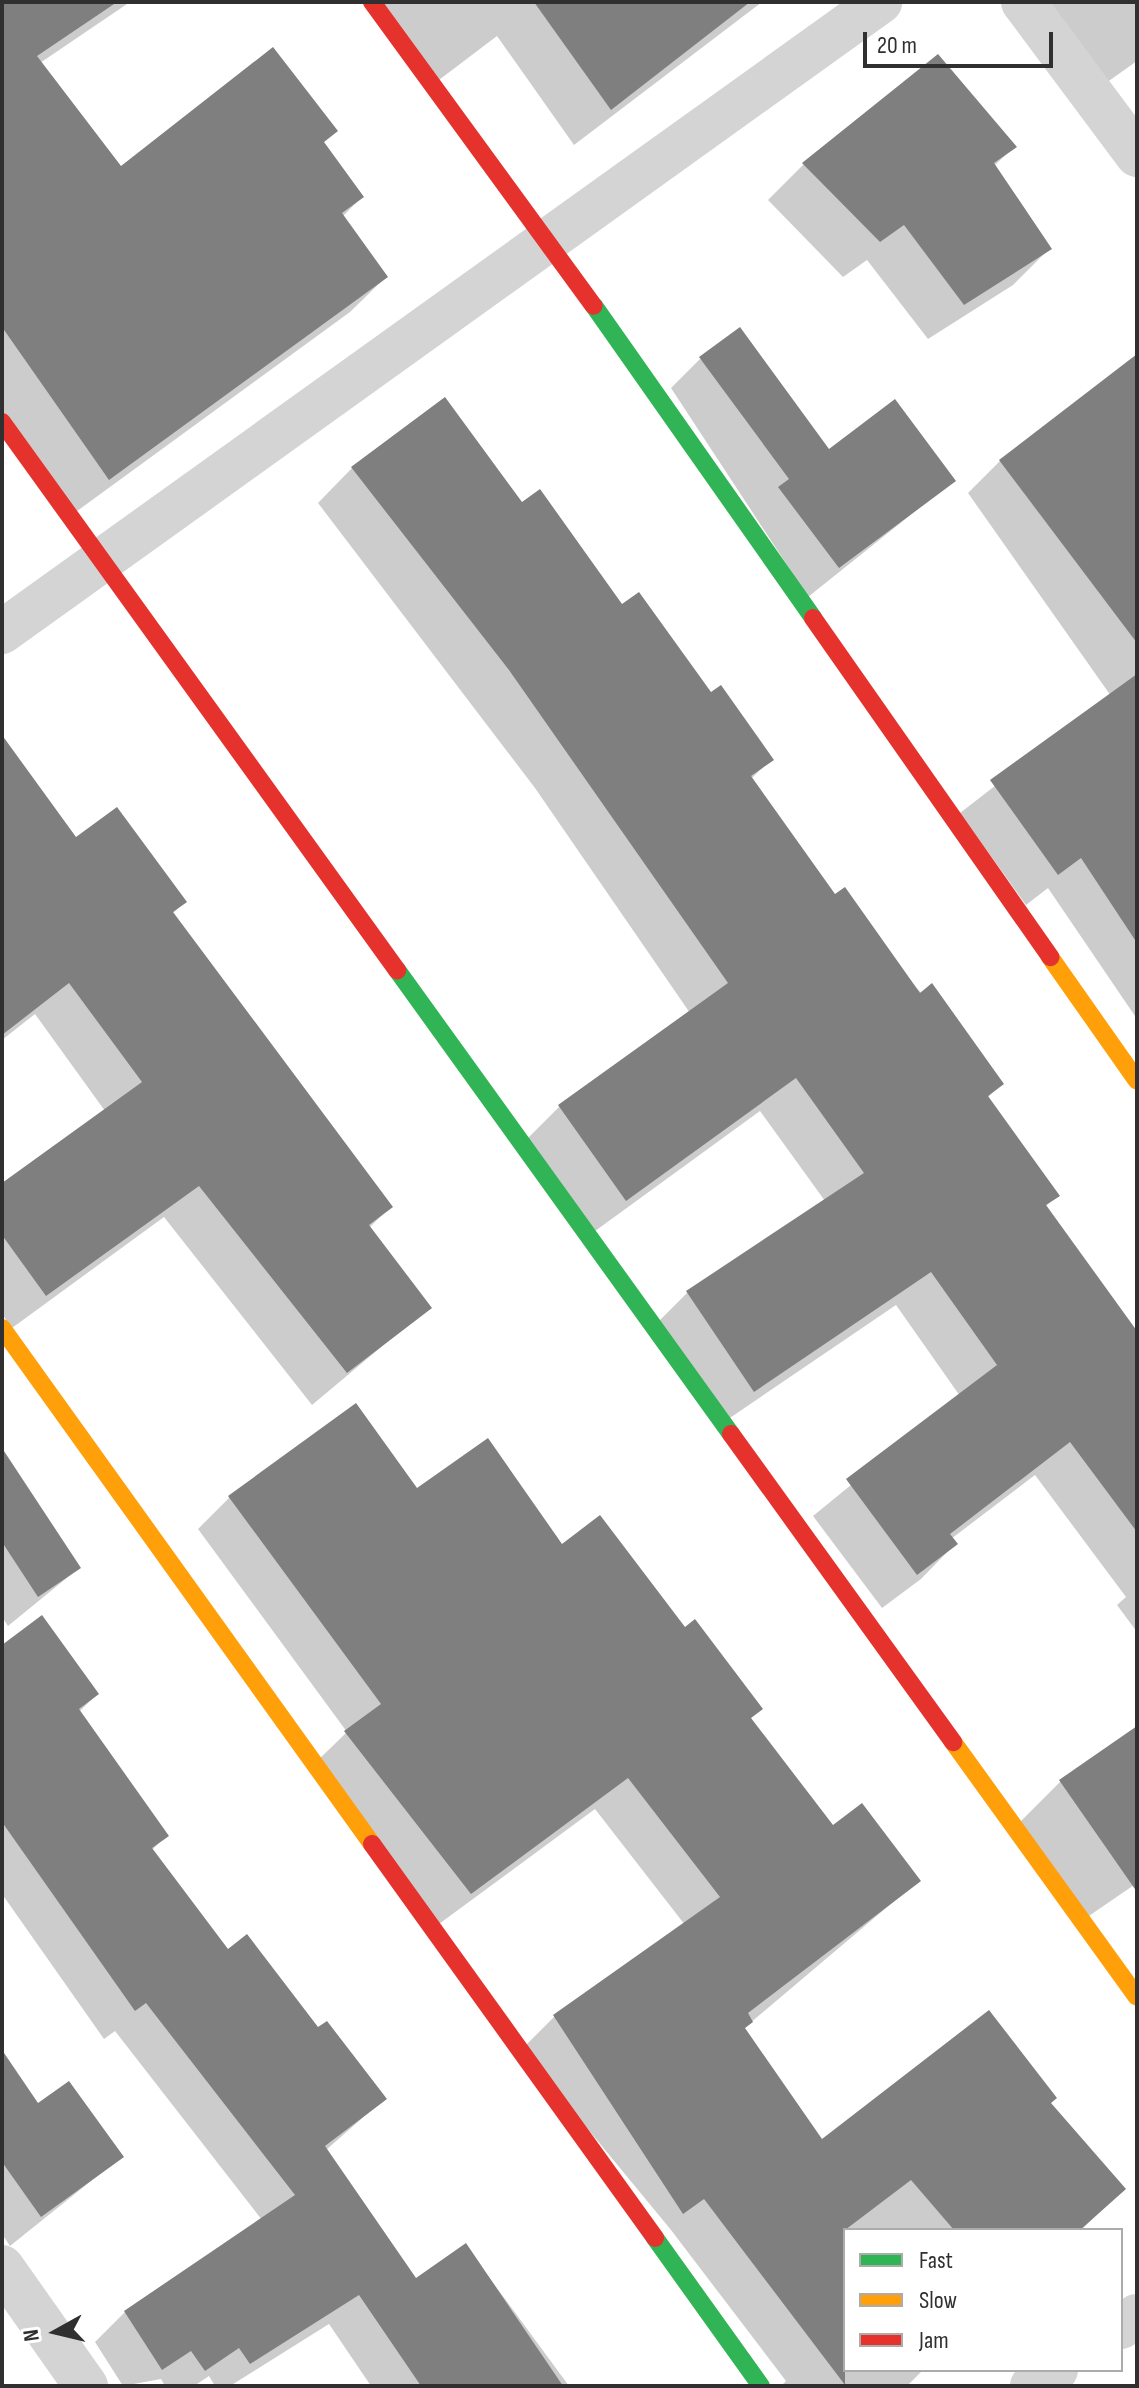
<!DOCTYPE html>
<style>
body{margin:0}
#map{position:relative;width:1139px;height:2388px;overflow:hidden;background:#fff;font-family:"Sofia Sans Condensed",sans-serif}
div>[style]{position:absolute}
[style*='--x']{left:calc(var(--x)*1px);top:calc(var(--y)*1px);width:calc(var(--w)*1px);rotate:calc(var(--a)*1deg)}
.shadow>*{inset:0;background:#0003}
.building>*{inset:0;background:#7f7f7f}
.street>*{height:44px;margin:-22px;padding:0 22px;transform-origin:22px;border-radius:22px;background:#d4d4d4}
.fast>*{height:18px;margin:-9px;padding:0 9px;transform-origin:9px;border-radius:9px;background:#30b455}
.slow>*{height:18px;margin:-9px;padding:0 9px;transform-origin:9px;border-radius:9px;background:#ff9f0a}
.jam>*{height:18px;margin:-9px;padding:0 9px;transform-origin:9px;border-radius:9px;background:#e5322d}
span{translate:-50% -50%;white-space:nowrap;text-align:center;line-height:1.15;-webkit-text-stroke:8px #fff;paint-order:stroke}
.frame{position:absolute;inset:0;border:4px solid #303030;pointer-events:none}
.legend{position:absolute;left:843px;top:2228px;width:280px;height:144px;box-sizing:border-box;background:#fff;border:2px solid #acacac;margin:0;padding:10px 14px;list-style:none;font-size:24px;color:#303030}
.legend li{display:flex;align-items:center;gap:16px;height:40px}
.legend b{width:40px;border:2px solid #acacac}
.north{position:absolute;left:16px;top:2292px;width:80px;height:80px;-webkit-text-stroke:6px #fff;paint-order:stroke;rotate:262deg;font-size:22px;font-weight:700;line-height:32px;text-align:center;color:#303030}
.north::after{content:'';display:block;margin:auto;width:28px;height:36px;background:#303030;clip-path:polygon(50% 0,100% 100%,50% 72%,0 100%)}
.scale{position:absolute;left:863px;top:32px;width:190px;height:36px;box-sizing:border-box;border:4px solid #303030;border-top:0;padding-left:10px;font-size:24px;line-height:28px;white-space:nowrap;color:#303030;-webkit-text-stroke:6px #fff;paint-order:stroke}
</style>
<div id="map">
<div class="shadow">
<i style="clip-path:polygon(2px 2px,130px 2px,40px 63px,121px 169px,323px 143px,362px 197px,342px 217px,386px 277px,350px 312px,73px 514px,2px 417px)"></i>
<i style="clip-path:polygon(369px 2px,762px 2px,574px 145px,497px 36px,431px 86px)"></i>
<i style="clip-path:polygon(1024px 2px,1137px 2px,1137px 61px,1089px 95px)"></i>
<i style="clip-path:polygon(1014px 147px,994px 166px,1049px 249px,1013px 285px,928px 339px,867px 260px,843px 277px,768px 200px,804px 164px)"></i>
<i style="clip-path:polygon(700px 359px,829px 452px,953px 481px,808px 597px,671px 388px)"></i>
<i style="clip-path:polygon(1137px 371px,1137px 1019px,1048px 888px,1026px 905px,960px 813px,1111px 696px,968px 493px,1000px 461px)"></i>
<i style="clip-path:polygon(352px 468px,521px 505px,771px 759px,751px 779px,835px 896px,1002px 1084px,987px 1098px,1057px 1195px,1045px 1207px,1137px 1337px,1137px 1632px,1117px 1605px,1126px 1597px,1035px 1475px,951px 1539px,955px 1544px,921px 1579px,882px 1608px,813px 1516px,960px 1396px,896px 1305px,718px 1426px,653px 1327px,687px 1293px,825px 1201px,760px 1111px,591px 1234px,525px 1141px,560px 1106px,690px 1013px,535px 788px,318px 503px)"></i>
<i style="clip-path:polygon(2px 739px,76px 840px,184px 902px,172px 914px,390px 1207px,369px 1228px,429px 1307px,312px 1405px,164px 1217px,12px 1328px,2px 1314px,2px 1185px,105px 1111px,35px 1014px,2px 1040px)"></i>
<i style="clip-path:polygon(416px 1491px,562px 1547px,749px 1720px,833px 1828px,918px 1881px,743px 2029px,822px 2142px,1049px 2104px,1124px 2189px,1081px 2230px,845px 2230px,845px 2370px,923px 2370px,907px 2386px,781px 2386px,786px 2381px,671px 2230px,522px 2049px,554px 2017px,685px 1925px,595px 1809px,439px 1924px,313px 1765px,347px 1732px,198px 1529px,230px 1497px)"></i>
<i style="clip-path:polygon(2px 1511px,79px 1568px,8px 1626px,2px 1617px)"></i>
<i style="clip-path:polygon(2px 1647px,97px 1694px,79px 1712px,167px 1835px,151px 1851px,228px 1952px,384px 2099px,326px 2150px,416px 2281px,466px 2246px,569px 2386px,371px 2386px,329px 2324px,230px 2386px,215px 2386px,209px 2376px,194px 2386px,165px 2386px,161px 2379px,123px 2386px,95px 2342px,125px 2312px,262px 2220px,115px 2031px,104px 2039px,2px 1894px)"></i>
<i style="clip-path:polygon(1137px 1728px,1137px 1883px,1086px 1918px,1020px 1822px,1061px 1781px)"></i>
<i style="clip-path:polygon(2px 2104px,121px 2157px,10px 2246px,2px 2234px)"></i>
</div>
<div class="building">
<i style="clip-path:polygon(2px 2px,117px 2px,37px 56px,121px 166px,273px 47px,338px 131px,324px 142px,364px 197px,342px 213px,388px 277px,109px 480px,2px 327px)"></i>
<i style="clip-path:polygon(534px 2px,750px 2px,611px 110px)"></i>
<i style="clip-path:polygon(938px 54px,1017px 147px,994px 163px,1052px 249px,964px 305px,904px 225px,880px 242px,802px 163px)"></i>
<i style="clip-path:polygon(740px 327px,829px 449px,895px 399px,956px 481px,839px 568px,778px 487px,789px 479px,699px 357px)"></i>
<i style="clip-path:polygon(1137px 354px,1137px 643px,999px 460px)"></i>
<i style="clip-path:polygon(445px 397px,522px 502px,540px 489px,622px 604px,639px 592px,711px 692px,721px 685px,774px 760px,751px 776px,835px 894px,845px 887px,920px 993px,932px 983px,1004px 1084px,988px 1096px,1060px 1196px,1046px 1205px,1137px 1331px,1137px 1532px,1070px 1442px,950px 1534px,958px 1544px,917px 1575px,846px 1479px,997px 1365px,931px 1272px,754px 1392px,686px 1291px,864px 1173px,796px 1078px,626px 1201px,558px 1105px,728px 983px,509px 670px,351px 467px)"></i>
<i style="clip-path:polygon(1137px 674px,1137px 943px,1081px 858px,1058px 875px,990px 780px)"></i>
<i style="clip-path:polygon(2px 735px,76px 837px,117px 807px,187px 902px,173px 912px,393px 1207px,369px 1225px,432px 1308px,347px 1373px,199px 1186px,46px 1296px,2px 1235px,2px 1183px,142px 1082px,69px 983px,2px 1035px)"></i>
<i style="clip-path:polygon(356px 1403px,417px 1488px,488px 1438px,562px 1544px,600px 1515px,685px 1627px,695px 1619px,763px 1709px,751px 1718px,833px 1825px,862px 1803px,921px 1881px,748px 2013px,753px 2022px,745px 2028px,822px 2139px,989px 2010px,1057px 2098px,1051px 2103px,1126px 2189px,1080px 2230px,954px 2230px,911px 2180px,845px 2230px,845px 2385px,704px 2199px,683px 2214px,553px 2015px,720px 1897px,628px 1778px,471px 1894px,344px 1731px,381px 1704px,228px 1496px)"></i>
<i style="clip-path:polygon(2px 1448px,81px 1568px,38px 1597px,2px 1542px)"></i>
<i style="clip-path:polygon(42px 1615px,99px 1694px,79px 1709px,169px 1836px,152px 1848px,228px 1949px,247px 1934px,318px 2027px,327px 2021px,387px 2099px,325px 2146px,416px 2278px,466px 2243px,563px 2386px,421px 2386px,359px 2295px,250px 2364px,239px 2348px,205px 2371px,191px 2351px,162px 2370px,124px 2311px,295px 2195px,146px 2003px,135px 2011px,2px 1822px,2px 1645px)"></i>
<i style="clip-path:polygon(1137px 1726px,1137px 1892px,1059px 1780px)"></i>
<i style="clip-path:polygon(2px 2050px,38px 2103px,69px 2081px,124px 2157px,41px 2217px,2px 2162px)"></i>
</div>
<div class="street">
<i style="--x:1023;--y:2;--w:191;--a:53.3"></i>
<i style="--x:2;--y:632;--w:1081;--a:-35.66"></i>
<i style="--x:2;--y:2267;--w:146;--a:54.8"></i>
<i style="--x:1121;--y:2327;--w:19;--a:-35"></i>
<i style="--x:1032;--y:2386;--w:29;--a:-34"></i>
</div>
<div class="fast">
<i style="--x:594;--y:306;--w:381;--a:54.9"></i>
<i style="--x:397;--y:970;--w:572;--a:54.25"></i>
<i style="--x:655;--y:2238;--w:182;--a:54.4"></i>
</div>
<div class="slow">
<i style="--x:1050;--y:957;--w:151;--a:54.9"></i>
<i style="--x:2;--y:1328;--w:635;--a:54.36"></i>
<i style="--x:953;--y:1742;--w:314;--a:54.2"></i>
</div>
<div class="jam">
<i style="--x:372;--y:2;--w:376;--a:53.9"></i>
<i style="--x:2;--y:422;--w:676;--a:54.22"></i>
<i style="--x:813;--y:618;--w:414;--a:55"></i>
<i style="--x:731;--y:1434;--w:380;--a:54.2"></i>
<i style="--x:372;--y:1844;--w:485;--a:54.3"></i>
</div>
<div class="frame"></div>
<ul class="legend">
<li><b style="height:10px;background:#30b455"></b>Fast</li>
<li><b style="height:10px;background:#ff9f0a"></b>Slow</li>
<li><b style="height:10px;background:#e5322d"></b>Jam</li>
</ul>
<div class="north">N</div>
<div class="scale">20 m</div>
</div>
